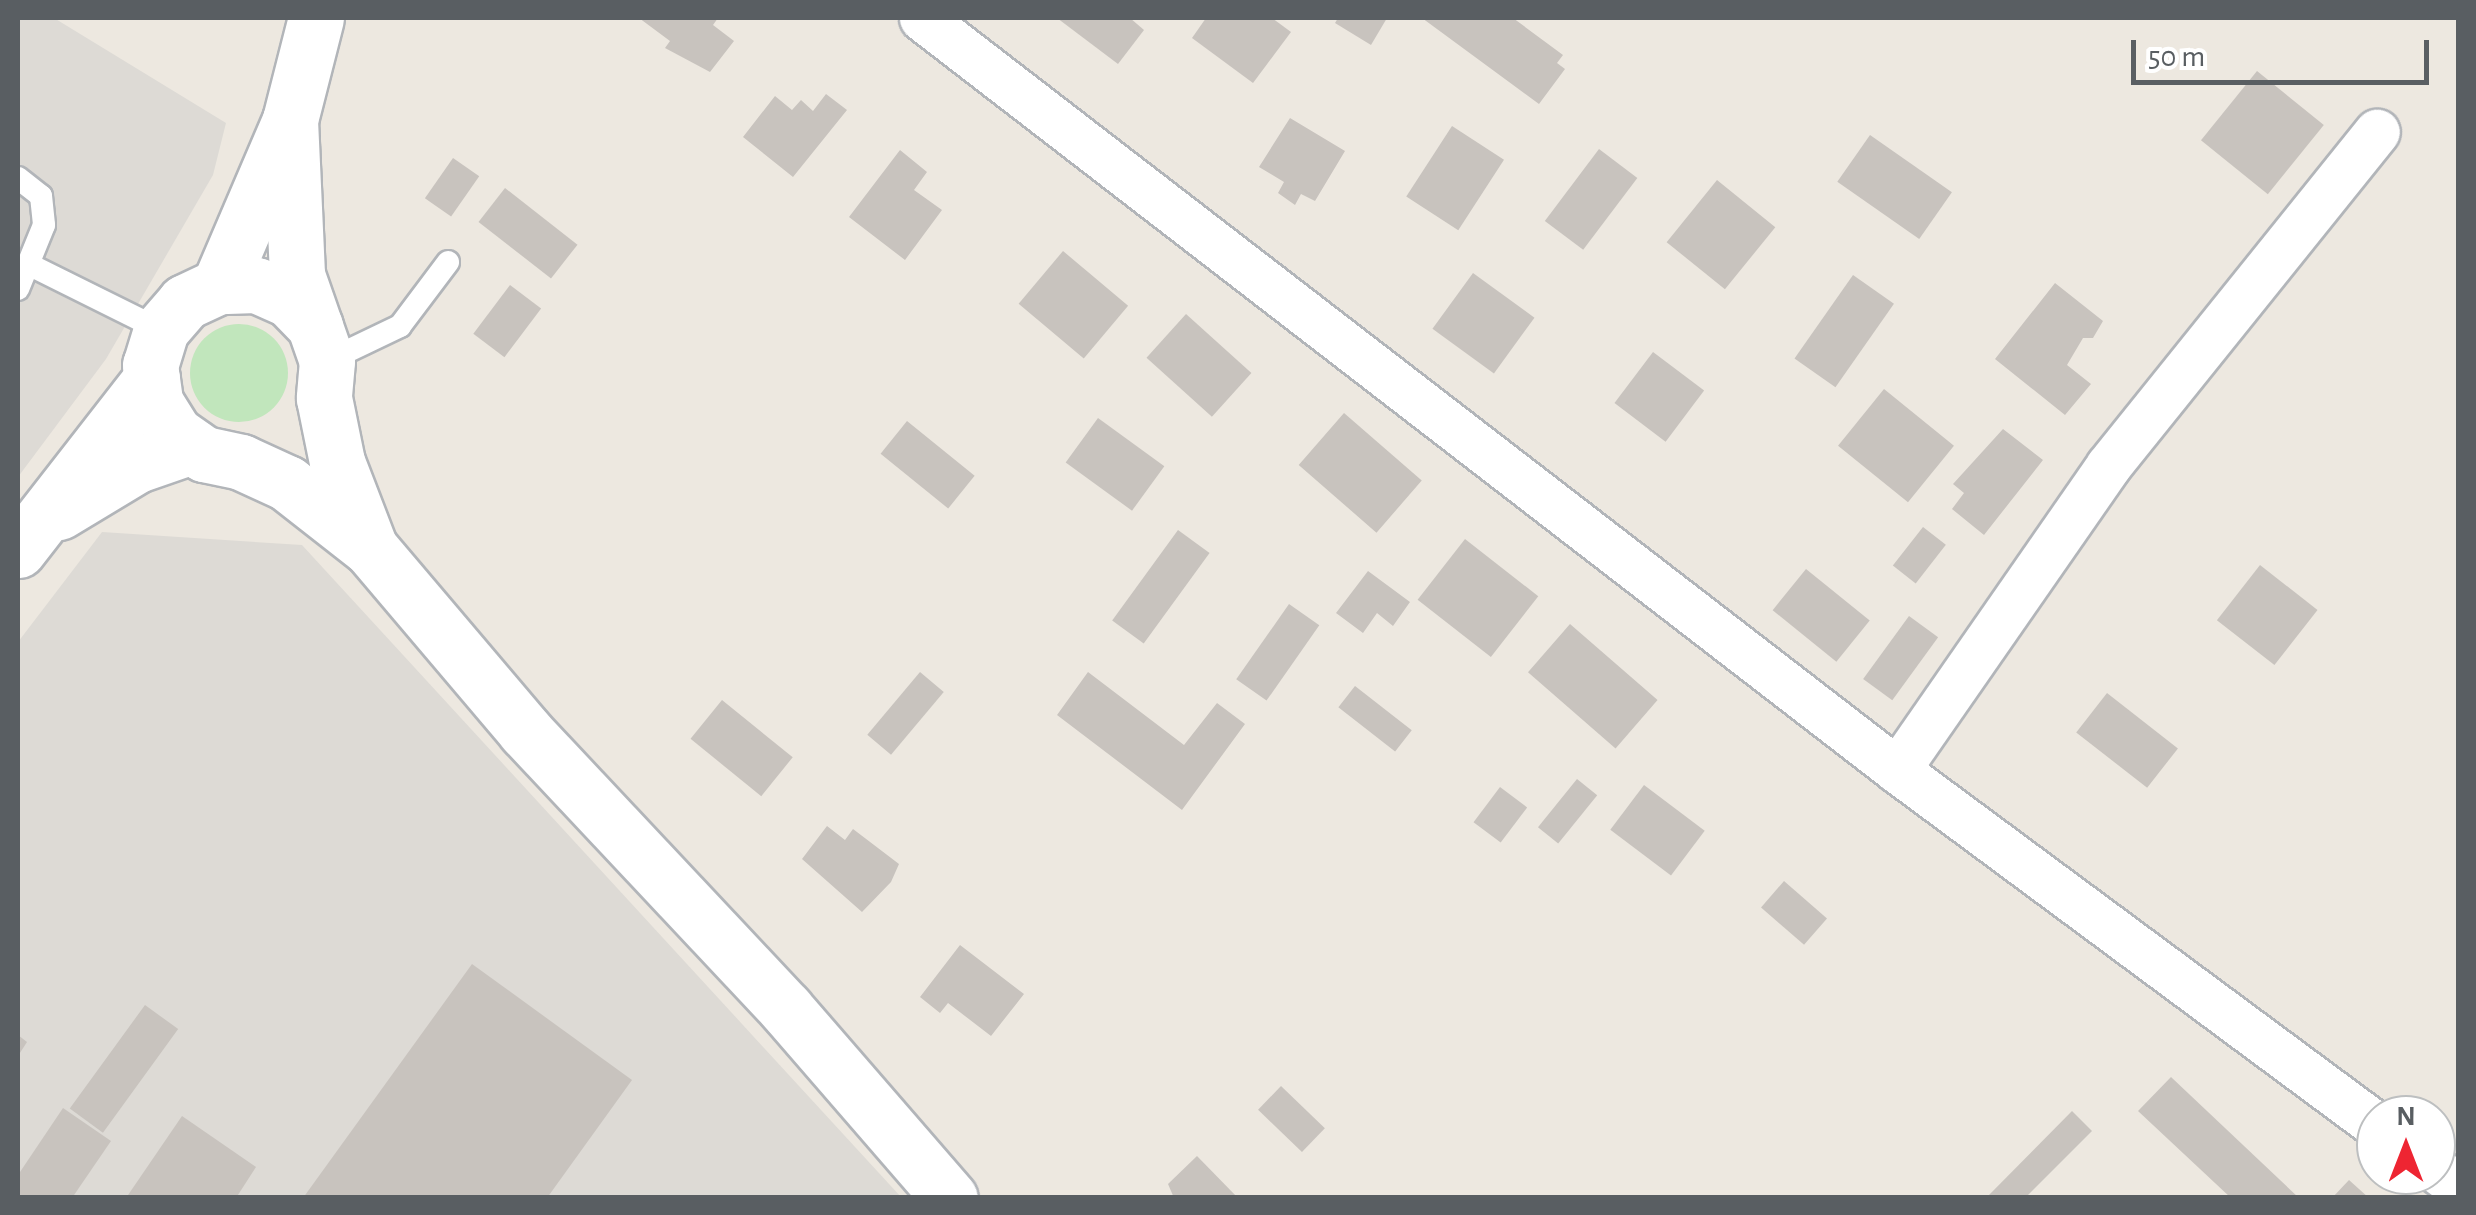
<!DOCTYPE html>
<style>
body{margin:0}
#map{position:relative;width:2476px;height:1215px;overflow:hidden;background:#ede8e0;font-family:"Alegreya Sans",sans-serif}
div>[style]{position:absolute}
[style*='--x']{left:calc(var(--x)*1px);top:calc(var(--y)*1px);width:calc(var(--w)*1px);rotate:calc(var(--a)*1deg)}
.industrial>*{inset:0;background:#dddad5}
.green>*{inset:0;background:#c1e6bc}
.round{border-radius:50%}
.building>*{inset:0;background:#c8c3be;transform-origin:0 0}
.roads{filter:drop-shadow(2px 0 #b2b5b9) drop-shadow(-2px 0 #b2b5b9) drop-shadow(0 2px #b2b5b9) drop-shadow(0 -2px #b2b5b9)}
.service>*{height:22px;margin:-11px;padding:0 11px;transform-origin:11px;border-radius:11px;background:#fff}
.minor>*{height:45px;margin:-22.5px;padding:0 22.5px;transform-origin:22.5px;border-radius:22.5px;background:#fff}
.tertiary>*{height:55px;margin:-27.5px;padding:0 27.5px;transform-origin:27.5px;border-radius:27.5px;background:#fff}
span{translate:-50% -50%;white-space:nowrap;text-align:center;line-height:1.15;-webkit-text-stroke:8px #fff;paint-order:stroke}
.frame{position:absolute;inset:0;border:20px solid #595e62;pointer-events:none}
.north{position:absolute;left:2356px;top:1095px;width:100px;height:100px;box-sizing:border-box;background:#fff;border:2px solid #bdbfc0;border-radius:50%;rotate:0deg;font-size:28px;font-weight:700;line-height:40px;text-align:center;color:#595e62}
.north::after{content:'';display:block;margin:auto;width:35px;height:45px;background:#ee2532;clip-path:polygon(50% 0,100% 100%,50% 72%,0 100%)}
.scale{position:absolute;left:2131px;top:40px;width:298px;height:45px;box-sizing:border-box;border:5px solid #595e62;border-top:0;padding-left:12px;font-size:30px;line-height:35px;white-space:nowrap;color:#595e62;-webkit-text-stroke:8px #fff;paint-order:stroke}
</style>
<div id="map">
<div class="industrial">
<i style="clip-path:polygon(18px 18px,54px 18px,226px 123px,213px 175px,106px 359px,18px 477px)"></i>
<i style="clip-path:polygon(102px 532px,302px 545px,901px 1197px,18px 1197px,18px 642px)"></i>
</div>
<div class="green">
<i class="round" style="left:190px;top:324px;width:98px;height:98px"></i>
</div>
<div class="building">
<i style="clip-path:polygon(639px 18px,718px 18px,713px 25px,734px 41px,710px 72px,665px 48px,670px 41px)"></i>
<i style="clip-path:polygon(1057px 18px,1130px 18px,1144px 30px,1118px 64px)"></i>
<i style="clip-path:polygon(1206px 18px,1272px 18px,1291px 32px,1253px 83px,1192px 38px)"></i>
<i style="clip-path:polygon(1338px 18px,1387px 18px,1371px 45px,1335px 23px)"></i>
<i style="clip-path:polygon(1422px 18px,1513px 18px,1563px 55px,1557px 63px,1565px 69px,1539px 104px)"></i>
<i style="left:2257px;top:71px;width:86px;height:89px;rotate:39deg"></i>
<i style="clip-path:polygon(826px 94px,847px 110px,793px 177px,743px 137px,775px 96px,792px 110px,801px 100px,813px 111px)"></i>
<i style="clip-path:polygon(1290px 118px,1345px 151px,1315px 201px,1301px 194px,1295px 205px,1278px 193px,1284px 182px,1259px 167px)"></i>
<i style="left:1452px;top:126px;width:62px;height:84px;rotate:33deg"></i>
<i style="left:1870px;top:135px;width:100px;height:57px;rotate:35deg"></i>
<i style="left:1599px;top:149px;width:48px;height:90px;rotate:37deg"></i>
<i style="clip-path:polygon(900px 150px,927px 172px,914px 190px,942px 210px,905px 260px,849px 217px)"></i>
<i style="left:453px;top:158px;width:32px;height:49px;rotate:35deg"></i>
<i style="left:1717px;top:180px;width:75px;height:80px;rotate:39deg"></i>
<i style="left:505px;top:188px;width:92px;height:43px;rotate:38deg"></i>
<i style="left:1063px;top:251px;width:85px;height:69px;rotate:40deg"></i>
<i style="left:1473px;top:273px;width:76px;height:69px;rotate:36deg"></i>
<i style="left:1853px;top:275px;width:50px;height:102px;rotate:35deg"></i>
<i style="clip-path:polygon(2055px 283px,2103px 321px,2093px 338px,2083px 338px,2067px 365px,2091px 384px,2065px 415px,1995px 359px)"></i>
<i style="left:510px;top:285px;width:39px;height:61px;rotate:37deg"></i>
<i style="left:1186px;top:314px;width:88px;height:59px;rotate:42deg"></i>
<i style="left:1653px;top:352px;width:64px;height:64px;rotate:37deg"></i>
<i style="left:1884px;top:389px;width:90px;height:73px;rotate:39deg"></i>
<i style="left:1344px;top:413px;width:103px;height:69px;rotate:41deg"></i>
<i style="left:1098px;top:418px;width:82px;height:55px;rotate:36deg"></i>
<i style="left:907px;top:421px;width:87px;height:42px;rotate:39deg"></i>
<i style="clip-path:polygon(2003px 429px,2043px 460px,1984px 535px,1952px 509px,1964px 493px,1953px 484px)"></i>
<i style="left:1923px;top:527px;width:29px;height:49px;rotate:38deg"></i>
<i style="left:1178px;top:530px;width:39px;height:112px;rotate:36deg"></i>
<i style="left:1465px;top:539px;width:93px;height:77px;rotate:38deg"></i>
<i style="left:2260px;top:565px;width:73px;height:70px;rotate:38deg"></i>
<i style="left:1806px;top:569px;width:82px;height:53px;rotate:39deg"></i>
<i style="clip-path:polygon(1368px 571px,1410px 602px,1393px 626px,1377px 613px,1363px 633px,1336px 613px)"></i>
<i style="left:1289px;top:604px;width:37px;height:92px;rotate:35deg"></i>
<i style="left:1909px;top:616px;width:36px;height:78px;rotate:36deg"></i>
<i style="left:1570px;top:624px;width:116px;height:64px;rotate:41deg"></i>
<i style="left:920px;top:672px;width:31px;height:82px;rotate:40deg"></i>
<i style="clip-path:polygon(1088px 672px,1184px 745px,1217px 703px,1245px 724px,1182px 810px,1057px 715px)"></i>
<i style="left:1355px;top:686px;width:72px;height:27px;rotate:38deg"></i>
<i style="left:2107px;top:693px;width:90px;height:50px;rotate:38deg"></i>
<i style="left:722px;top:700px;width:91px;height:50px;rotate:39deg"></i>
<i style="left:1577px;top:779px;width:26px;height:62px;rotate:39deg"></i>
<i style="left:1644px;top:785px;width:76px;height:56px;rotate:37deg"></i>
<i style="left:1500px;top:787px;width:34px;height:44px;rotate:37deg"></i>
<i style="clip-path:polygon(827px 826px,845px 840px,853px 829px,899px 864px,891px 882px,862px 912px,802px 859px)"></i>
<i style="left:1784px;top:881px;width:57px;height:35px;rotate:41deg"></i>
<i style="clip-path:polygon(960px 945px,1024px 994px,991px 1036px,948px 1003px,940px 1013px,920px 997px)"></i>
<i style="clip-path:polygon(472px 964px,632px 1080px,547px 1198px,303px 1198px)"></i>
<i style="left:145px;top:1005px;width:41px;height:128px;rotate:36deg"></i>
<i style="clip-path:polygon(18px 1035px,27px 1042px,18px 1056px)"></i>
<i style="clip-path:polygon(2171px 1077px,2299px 1198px,2231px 1198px,2138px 1111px)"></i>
<i style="left:1281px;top:1086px;width:61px;height:33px;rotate:44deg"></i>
<i style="clip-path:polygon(63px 1108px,111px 1141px,72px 1198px,18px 1198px,18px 1175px)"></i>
<i style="clip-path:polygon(2072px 1111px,2092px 1131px,2025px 1198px,1986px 1198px)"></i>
<i style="clip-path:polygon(182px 1116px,256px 1167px,236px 1198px,126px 1198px)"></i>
<i style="clip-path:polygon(1197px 1156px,1238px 1198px,1174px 1198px,1168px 1184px)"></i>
<i style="clip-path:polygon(2349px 1180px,2369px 1198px,2332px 1198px)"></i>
</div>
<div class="roads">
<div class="service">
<i style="--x:18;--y:178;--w:29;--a:38"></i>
<i style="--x:41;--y:196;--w:29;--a:84"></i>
<i style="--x:44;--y:225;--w:69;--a:112.1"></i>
<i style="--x:28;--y:264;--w:148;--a:26.4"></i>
<i style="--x:327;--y:361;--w:81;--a:-25.6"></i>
<i style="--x:400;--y:326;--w:80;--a:-53.1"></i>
</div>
<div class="minor">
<i style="--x:922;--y:18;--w:1231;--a:37.64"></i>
<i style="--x:1897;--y:770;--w:596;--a:36.54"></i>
<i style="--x:1897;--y:770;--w:370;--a:-55.2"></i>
<i style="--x:2108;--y:466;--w:429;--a:-51.2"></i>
<i style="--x:2436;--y:1170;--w:27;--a:36"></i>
</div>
<div class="tertiary">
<i style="--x:290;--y:120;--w:155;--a:87.4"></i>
<i style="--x:297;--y:275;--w:91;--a:70.8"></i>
<i style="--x:327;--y:361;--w:37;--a:95"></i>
<i style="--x:324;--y:398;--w:65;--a:78.5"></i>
<i style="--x:337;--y:462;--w:92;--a:69"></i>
<i style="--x:219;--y:286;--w:181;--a:-66.8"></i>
<i style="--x:290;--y:120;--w:105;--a:-75.7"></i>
<i style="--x:315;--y:326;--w:36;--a:-134"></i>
<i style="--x:290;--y:300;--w:37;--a:-156"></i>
<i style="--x:256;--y:285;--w:37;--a:178"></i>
<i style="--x:219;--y:286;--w:38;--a:155"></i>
<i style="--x:185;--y:302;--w:37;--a:131"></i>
<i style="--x:161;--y:330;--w:37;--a:107"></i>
<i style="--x:150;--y:365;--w:37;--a:82"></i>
<i style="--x:155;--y:402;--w:36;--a:58"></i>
<i style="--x:174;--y:433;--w:37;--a:35"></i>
<i style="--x:204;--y:454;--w:38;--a:12"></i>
<i style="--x:241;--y:462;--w:51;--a:24.5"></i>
<i style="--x:287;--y:483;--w:105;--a:38.1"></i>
<i style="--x:370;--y:548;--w:240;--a:49.7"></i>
<i style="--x:525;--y:731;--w:381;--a:46.8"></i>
<i style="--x:786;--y:1009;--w:250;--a:49.1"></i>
<i style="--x:59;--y:512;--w:91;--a:-31.1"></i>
<i style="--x:137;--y:465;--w:58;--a:-19.1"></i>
<i style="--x:18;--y:550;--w:218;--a:-52.1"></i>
</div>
</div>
<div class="frame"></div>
<div class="north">N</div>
<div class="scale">50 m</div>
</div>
